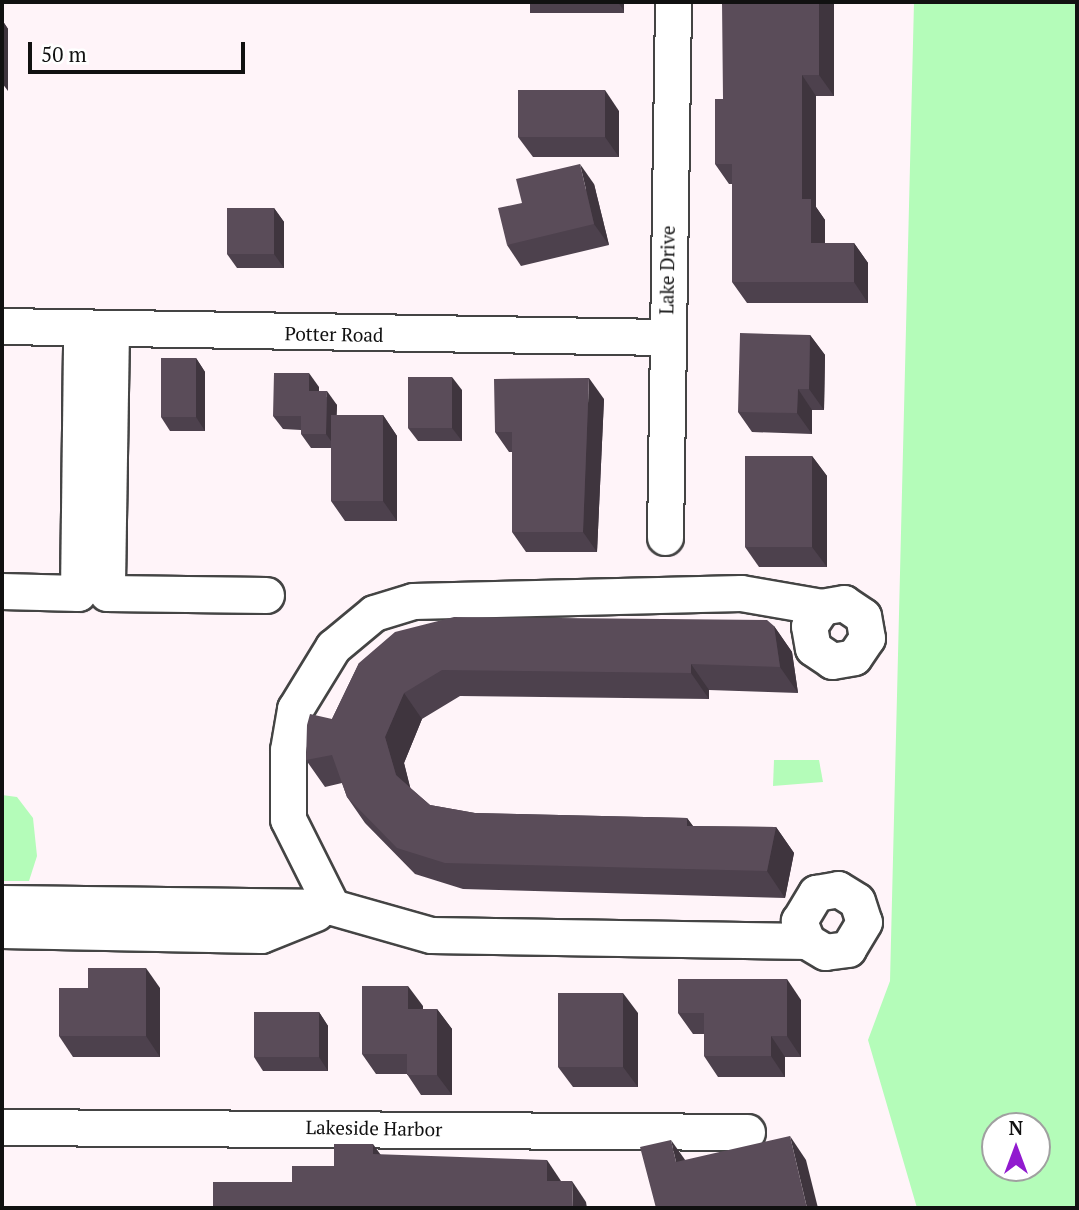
<!DOCTYPE html>
<style>
body{margin:0}
#map{position:relative;width:1079px;height:1210px;overflow:hidden;background:#fff4f9;font-family:"PT Serif",serif}
div>[style]{position:absolute}
[style*='--x']{left:calc(var(--x)*1px);top:calc(var(--y)*1px);width:calc(var(--w)*1px);rotate:calc(var(--a)*1deg)}
.water>*{inset:0;background:#b4fcb9}
.roads{filter:drop-shadow(2px 0 #444) drop-shadow(-2px 0 #444) drop-shadow(0 2px #444) drop-shadow(0 -2px #444)}
.minor>*{height:35px;margin:-17.5px;padding:0 17.5px;transform-origin:17.5px;border-radius:17.5px;background:#fff}
.wall>*{inset:0;background:#4d414d;transform-origin:0 0}
.shaded-wall>*{inset:0;background:#3f353e}
.building>*{inset:0;background:#5a4c59;transform-origin:0 0}
span{translate:-50% -50%;white-space:nowrap;text-align:center;line-height:1.15;-webkit-text-stroke:7px #fff;paint-order:stroke}
.street-label{font-size:19px;color:#111}
.frame{position:absolute;inset:0;border:4px solid #111;pointer-events:none}
.north{position:absolute;left:981px;top:1112px;width:70px;height:70px;box-sizing:border-box;background:#fff;border:2px solid #a0a0a0;border-radius:50%;rotate:0deg;font-size:19px;font-weight:700;line-height:28px;text-align:center;color:#111}
.north::after{content:'';display:block;margin:auto;width:24px;height:32px;background:#911acf;clip-path:polygon(50% 0,100% 100%,50% 72%,0 100%)}
.scale{position:absolute;left:28px;top:42px;width:217px;height:32px;box-sizing:border-box;border:4px solid #111;border-top:0;padding-left:9px;font-size:21px;line-height:24px;white-space:nowrap;color:#111;-webkit-text-stroke:5px #fff;paint-order:stroke}
</style>
<div id="map">
<div class="water">
<i style="clip-path:polygon(evenodd,914px 2px,1077px 2px,1077px 1208px,917px 1208px,868px 1040px,890px 981px,914px 2px,995px 1126px,1037px 1126px,1037px 1168px,995px 1168px,995px 1126px)"></i>
<i style="clip-path:polygon(774px 760px,819px 760px,823px 782px,773px 786px)"></i>
<i style="clip-path:polygon(2px 795px,17px 797px,33px 818px,37px 856px,29px 881px,2px 881px)"></i>
</div>
<div class="roads">
<div class="minor">
<i style="--x:2;--y:326;--w:664;--a:0.95"></i>
<i style="--x:111;--y:329;--w:264;--a:90.9"></i>
<i style="--x:107;--y:593;--w:159;--a:0.7"></i>
<i style="--x:665;--y:537;--w:535;--a:-89.14"></i>
<i style="--x:2;--y:591;--w:76;--a:1.5"></i>
<i style="--x:78;--y:593;--w:264;--a:-89.3"></i>
<i style="--x:2;--y:903;--w:330;--a:0.7"></i>
<i style="--x:332;--y:907;--w:103;--a:15.8"></i>
<i style="--x:431;--y:935;--w:376;--a:0.9"></i>
<i style="--x:807;--y:941;--w:22;--a:-112"></i>
<i style="--x:799;--y:921;--w:33;--a:-59"></i>
<i style="--x:816;--y:893;--w:22;--a:-10"></i>
<i style="--x:838;--y:889;--w:22;--a:32"></i>
<i style="--x:857;--y:901;--w:22;--a:72"></i>
<i style="--x:864;--y:922;--w:31;--a:121"></i>
<i style="--x:848;--y:949;--w:23;--a:173"></i>
<i style="--x:825;--y:952;--w:21;--a:-149"></i>
<i style="--x:332;--y:907;--w:98;--a:-116.6"></i>
<i style="--x:288;--y:819;--w:69;--a:-90"></i>
<i style="--x:288;--y:750;--w:42;--a:-80.3"></i>
<i style="--x:295;--y:709;--w:73;--a:-58.5"></i>
<i style="--x:333;--y:647;--w:53;--a:-39.7"></i>
<i style="--x:374;--y:613;--w:41;--a:-17.1"></i>
<i style="--x:413;--y:601;--w:328;--a:-1.4"></i>
<i style="--x:741;--y:593;--w:82;--a:9.8"></i>
<i style="--x:822;--y:607;--w:23;--a:124"></i>
<i style="--x:809;--y:626;--w:22;--a:80"></i>
<i style="--x:813;--y:648;--w:23;--a:34"></i>
<i style="--x:832;--y:661;--w:22;--a:-10"></i>
<i style="--x:854;--y:657;--w:23;--a:-56"></i>
<i style="--x:867;--y:638;--w:22;--a:-100"></i>
<i style="--x:863;--y:616;--w:23;--a:-146"></i>
<i style="--x:844;--y:603;--w:22;--a:170"></i>
<i style="--x:2;--y:930;--w:259;--a:1.1"></i>
<i style="--x:261;--y:935;--w:59;--a:-21.8"></i>
<i style="--x:2;--y:1127;--w:745;--a:0.38"></i>
</div>
</div>
<div class="wall">
<i style="left:530px;top:2px;width:94px;height:11px"></i>
<i style="clip-path:polygon(834px 2px,834px 96px,816px 96px,816px 207px,825px 220px,825px 243px,854px 243px,868px 263px,868px 303px,747px 303px,732px 282px,732px 184px,729px 184px,715px 164px,723px 99px)"></i>
<i style="left:2px;top:20px;width:11px;height:71px;rotate:56deg"></i>
<i style="clip-path:polygon(619px 111px,619px 157px,533px 157px,518px 137px)"></i>
<i style="clip-path:polygon(594px 184px,609px 245px,521px 266px,507px 245px)"></i>
<i style="clip-path:polygon(274px 208px,284px 222px,284px 268px,237px 268px,227px 254px)"></i>
<i style="clip-path:polygon(810px 335px,825px 355px,824px 410px,812px 410px,812px 434px,752px 432px,738px 412px)"></i>
<i style="clip-path:polygon(196px 358px,205px 372px,205px 431px,170px 431px,161px 417px)"></i>
<i style="clip-path:polygon(319px 387px,319px 391px,337px 405px,336px 415px,383px 415px,397px 436px,397px 521px,345px 521px,331px 501px,331px 448px,311px 448px,301px 434px,301px 430px,283px 429px,273px 416px)"></i>
<i style="clip-path:polygon(462px 390px,462px 441px,418px 441px,408px 428px)"></i>
<i style="clip-path:polygon(604px 399px,597px 552px,526px 552px,512px 532px,512px 452px,509px 452px,495px 432px)"></i>
<i style="clip-path:polygon(812px 456px,827px 476px,827px 567px,759px 567px,745px 547px)"></i>
<i style="clip-path:polygon(774px 626px,792px 652px,798px 693px,709px 690px,709px 699px,460px 696px,422px 719px,404px 763px,410px 788px,430px 805px,475px 813px,687px 818px,693px 826px,776px 827px,794px 853px,785px 898px,463px 889px,415px 874px,365px 823px,347px 797px,342px 783px,325px 787px,306px 760px,332px 719px,359px 663px)"></i>
<i style="clip-path:polygon(160px 988px,160px 1057px,73px 1057px,59px 1036px)"></i>
<i style="clip-path:polygon(801px 1000px,801px 1057px,785px 1057px,785px 1077px,718px 1077px,704px 1056px,704px 1034px,693px 1034px,678px 1013px)"></i>
<i style="clip-path:polygon(423px 1006px,423px 1009px,437px 1009px,452px 1029px,452px 1095px,421px 1095px,407px 1074px,376px 1074px,362px 1054px)"></i>
<i style="clip-path:polygon(319px 1012px,328px 1026px,328px 1071px,263px 1071px,254px 1057px)"></i>
<i style="clip-path:polygon(638px 1013px,638px 1087px,573px 1087px,558px 1067px)"></i>
</div>
<div class="shaded-wall">
<i style="clip-path:polygon(618px 2px,624px 2px,624px 11px)"></i>
<i style="clip-path:polygon(819px 2px,834px 2px,834px 96px,819px 75px)"></i>
<i style="clip-path:polygon(2px 20px,8px 29px,8px 91px,2px 83px)"></i>
<i style="clip-path:polygon(802px 75px,816px 96px,816px 207px,825px 220px,825px 263px,811px 243px,802px 199px)"></i>
<i style="clip-path:polygon(605px 90px,619px 111px,619px 157px,605px 137px)"></i>
<i style="clip-path:polygon(580px 164px,594px 184px,609px 245px,594px 224px)"></i>
<i style="clip-path:polygon(274px 208px,284px 222px,284px 268px,274px 254px)"></i>
<i style="clip-path:polygon(854px 243px,868px 263px,868px 303px,854px 282px)"></i>
<i style="clip-path:polygon(810px 335px,825px 355px,824px 410px,809px 389px)"></i>
<i style="clip-path:polygon(196px 358px,205px 372px,205px 431px,196px 417px)"></i>
<i style="clip-path:polygon(309px 373px,319px 387px,319px 405px,309px 391px)"></i>
<i style="clip-path:polygon(452px 377px,462px 390px,462px 441px,452px 428px)"></i>
<i style="clip-path:polygon(589px 378px,604px 399px,597px 552px,583px 532px)"></i>
<i style="clip-path:polygon(798px 389px,812px 410px,812px 434px,797px 413px)"></i>
<i style="clip-path:polygon(327px 391px,337px 405px,336px 448px,326px 434px)"></i>
<i style="clip-path:polygon(383px 415px,397px 436px,397px 521px,383px 501px)"></i>
<i style="clip-path:polygon(812px 456px,827px 476px,827px 567px,812px 547px)"></i>
<i style="clip-path:polygon(774px 626px,792px 652px,798px 693px,780px 667px)"></i>
<i style="clip-path:polygon(691px 664px,709px 690px,709px 699px,691px 673px)"></i>
<i style="clip-path:polygon(404px 693px,422px 719px,404px 763px,414px 802px,396px 775px,385px 737px)"></i>
<i style="clip-path:polygon(687px 818px,706px 844px,687px 826px)"></i>
<i style="clip-path:polygon(776px 827px,794px 853px,785px 898px,767px 871px)"></i>
<i style="clip-path:polygon(146px 968px,160px 988px,160px 1057px,146px 1036px)"></i>
<i style="clip-path:polygon(787px 979px,801px 1000px,801px 1057px,787px 1036px)"></i>
<i style="clip-path:polygon(408px 986px,423px 1006px,423px 1029px,408px 1009px)"></i>
<i style="clip-path:polygon(623px 993px,638px 1013px,638px 1087px,623px 1067px)"></i>
<i style="clip-path:polygon(437px 1009px,452px 1029px,452px 1095px,437px 1075px)"></i>
<i style="clip-path:polygon(319px 1012px,328px 1026px,328px 1071px,319px 1057px)"></i>
<i style="clip-path:polygon(771px 1036px,785px 1057px,785px 1077px,771px 1056px)"></i>
<i style="clip-path:polygon(790px 1136px,806px 1160px,818px 1208px,807px 1208px)"></i>
<i style="clip-path:polygon(671px 1140px,688px 1164px,676px 1162px)"></i>
<i style="clip-path:polygon(373px 1144px,388px 1165px,373px 1154px)"></i>
<i style="clip-path:polygon(547px 1160px,561px 1181px,561px 1202px,547px 1181px)"></i>
<i style="clip-path:polygon(572px 1181px,586px 1202px,587px 1208px,573px 1208px)"></i>
</div>
<div class="building">
<i style="clip-path:polygon(722px 2px,819px 2px,819px 75px,802px 75px,802px 199px,811px 199px,811px 243px,854px 243px,854px 282px,732px 282px,732px 164px,715px 164px,715px 99px,723px 99px)"></i>
<i style="left:518px;top:90px;width:87px;height:47px"></i>
<i style="clip-path:polygon(580px 164px,594px 224px,507px 245px,498px 208px,522px 203px,516px 179px)"></i>
<i style="left:227px;top:208px;width:47px;height:46px"></i>
<i style="clip-path:polygon(740px 333px,810px 335px,809px 389px,798px 389px,797px 413px,738px 412px)"></i>
<i style="left:161px;top:358px;width:35px;height:59px"></i>
<i style="clip-path:polygon(274px 373px,309px 373px,309px 391px,327px 391px,326px 434px,301px 434px,301px 416px,273px 416px)"></i>
<i style="left:408px;top:377px;width:44px;height:51px"></i>
<i style="clip-path:polygon(589px 378px,583px 532px,512px 532px,512px 432px,495px 432px,494px 379px)"></i>
<i style="left:331px;top:415px;width:52px;height:86px"></i>
<i style="left:745px;top:456px;width:67px;height:91px"></i>
<i style="clip-path:polygon(454px 617px,767px 620px,774px 626px,780px 667px,691px 664px,691px 673px,442px 670px,404px 693px,385px 737px,396px 775px,430px 805px,475px 813px,687px 818px,687px 826px,776px 827px,767px 871px,445px 863px,397px 848px,347px 797px,332px 755px,306px 760px,307px 725px,310px 714px,332px 719px,359px 663px,395px 632px)"></i>
<i style="clip-path:polygon(88px 968px,146px 968px,146px 1036px,59px 1036px,59px 988px,88px 988px)"></i>
<i style="clip-path:polygon(678px 979px,787px 979px,787px 1036px,771px 1036px,771px 1056px,704px 1056px,704px 1013px,678px 1013px)"></i>
<i style="clip-path:polygon(362px 986px,408px 986px,408px 1009px,437px 1009px,437px 1075px,407px 1075px,407px 1054px,362px 1054px)"></i>
<i style="left:558px;top:993px;width:65px;height:74px"></i>
<i style="left:254px;top:1012px;width:65px;height:45px"></i>
<i style="clip-path:polygon(790px 1136px,807px 1208px,656px 1208px,640px 1147px,671px 1140px,676px 1162px)"></i>
<i style="clip-path:polygon(334px 1144px,373px 1144px,373px 1154px,547px 1160px,547px 1181px,572px 1181px,573px 1208px,213px 1208px,213px 1182px,292px 1182px,292px 1166px,334px 1166px)"></i>
</div>
<div class="street-label">
<span style="left:667px;top:270px;rotate:-89deg">Lake Drive</span>
<span style="left:334px;top:334px;rotate:1deg">Potter Road</span>
<span style="left:374px;top:1128px;rotate:1deg">Lakeside Harbor</span>
</div>
<div class="frame"></div>
<div class="north">N</div>
<div class="scale">50 m</div>
</div>
